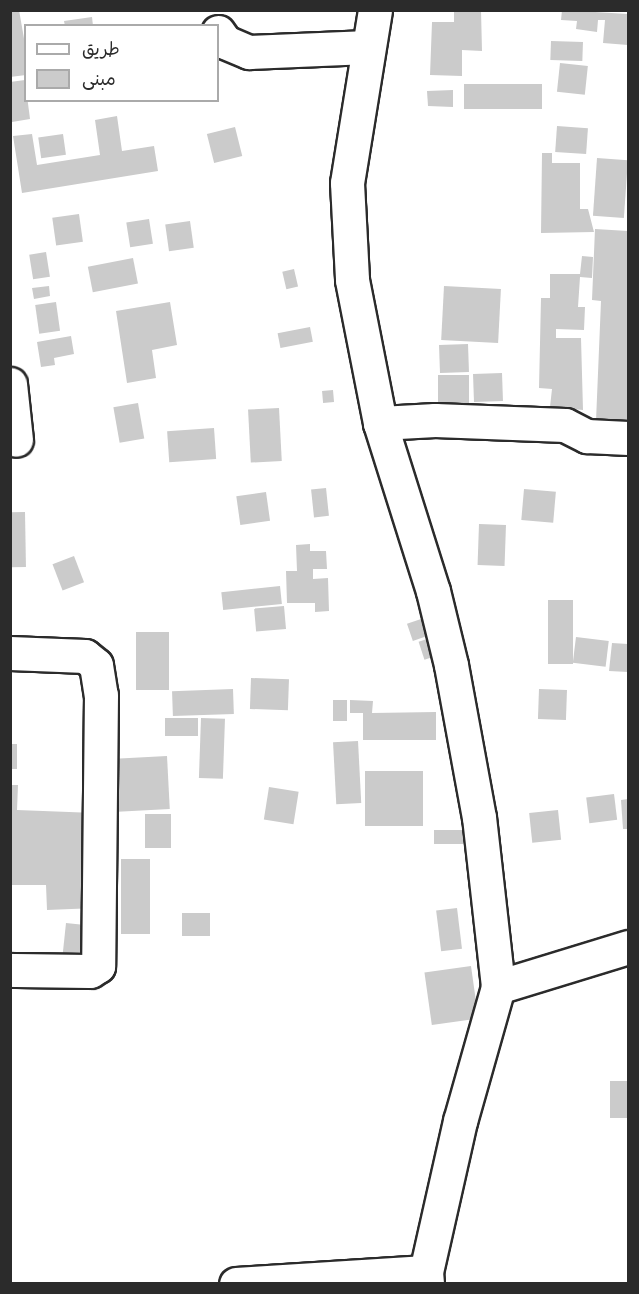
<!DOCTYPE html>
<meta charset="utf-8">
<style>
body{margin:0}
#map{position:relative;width:639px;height:1294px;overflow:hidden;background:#fff;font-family:"Playpen Sans","Playpen Sans Arabic",sans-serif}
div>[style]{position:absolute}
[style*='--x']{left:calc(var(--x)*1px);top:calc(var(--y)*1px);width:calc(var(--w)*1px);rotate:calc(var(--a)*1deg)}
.building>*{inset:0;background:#cbcbcb;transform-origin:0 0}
.roads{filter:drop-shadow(2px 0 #2b2b2b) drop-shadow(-2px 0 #2b2b2b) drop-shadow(0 2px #2b2b2b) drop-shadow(0 -2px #2b2b2b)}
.minor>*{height:33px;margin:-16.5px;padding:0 16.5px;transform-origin:16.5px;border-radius:16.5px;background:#fff}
span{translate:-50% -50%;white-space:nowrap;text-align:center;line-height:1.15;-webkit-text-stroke:6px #fff;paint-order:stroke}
.frame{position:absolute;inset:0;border:12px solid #2b2b2b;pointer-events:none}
.legend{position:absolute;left:24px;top:24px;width:195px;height:78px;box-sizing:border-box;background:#fff;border:2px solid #aaa;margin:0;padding:8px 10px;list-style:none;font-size:18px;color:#2b2b2b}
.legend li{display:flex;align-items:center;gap:12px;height:30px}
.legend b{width:30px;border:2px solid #aaa}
</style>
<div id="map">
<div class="building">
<i style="clip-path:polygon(10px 10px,19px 10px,26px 50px,26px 75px,10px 77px)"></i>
<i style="clip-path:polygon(454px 10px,481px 10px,482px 51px,462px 50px,462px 76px,430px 75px,432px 22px,454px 22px)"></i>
<i style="clip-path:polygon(562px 10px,628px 14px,628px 45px,603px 43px,605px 20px,598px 20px,597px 32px,576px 29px,577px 21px,561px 20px)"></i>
<i style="clip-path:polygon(92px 17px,93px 26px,65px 26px,64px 21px)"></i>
<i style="left:551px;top:41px;width:32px;height:19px;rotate:2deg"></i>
<i style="left:560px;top:63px;width:28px;height:29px;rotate:6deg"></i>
<i style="clip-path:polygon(25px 80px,30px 119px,12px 122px,10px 82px)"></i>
<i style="left:464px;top:84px;width:78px;height:25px"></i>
<i style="clip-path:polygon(453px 90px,453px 107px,428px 106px,427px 91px)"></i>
<i style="clip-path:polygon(117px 116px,122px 151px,154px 146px,158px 171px,22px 193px,13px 136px,32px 134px,37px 165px,100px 155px,95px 120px)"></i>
<i style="left:557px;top:126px;width:31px;height:26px;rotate:4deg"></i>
<i style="left:235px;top:127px;width:30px;height:29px;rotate:76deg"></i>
<i style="left:63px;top:134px;width:21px;height:25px;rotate:82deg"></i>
<i style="clip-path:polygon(542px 153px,552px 153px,552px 163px,580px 163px,580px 209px,588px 209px,594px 232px,541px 233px)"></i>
<i style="left:597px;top:158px;width:31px;height:58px;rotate:4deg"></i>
<i style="left:79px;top:214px;width:28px;height:27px;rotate:82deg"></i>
<i style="left:149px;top:219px;width:25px;height:23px;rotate:81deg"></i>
<i style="left:190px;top:221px;width:27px;height:25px;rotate:82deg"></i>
<i style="clip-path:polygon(595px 229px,628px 231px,628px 422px,596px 421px,601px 301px,592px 300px)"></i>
<i style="left:46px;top:252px;width:25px;height:17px;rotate:81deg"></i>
<i style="clip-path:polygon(582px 256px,593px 257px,592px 278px,580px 277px,578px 307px,585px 307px,584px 330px,556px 329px,556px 338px,581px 338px,583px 410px,550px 407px,552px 389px,539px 388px,541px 298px,550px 298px,550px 274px,580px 274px)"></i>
<i style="left:133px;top:258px;width:26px;height:46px;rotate:79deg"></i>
<i style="left:294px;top:269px;width:18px;height:12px;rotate:77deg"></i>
<i style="clip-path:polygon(49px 286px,50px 296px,34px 299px,32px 288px)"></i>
<i style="left:444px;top:286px;width:57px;height:54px;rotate:3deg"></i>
<i style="left:56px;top:302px;width:29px;height:21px;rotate:82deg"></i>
<i style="clip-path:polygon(170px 302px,177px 345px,152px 350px,156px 378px,127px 383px,116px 311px)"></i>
<i style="left:310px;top:327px;width:15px;height:33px;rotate:79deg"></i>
<i style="clip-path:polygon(71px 336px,74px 354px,54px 358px,55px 365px,41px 367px,37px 342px)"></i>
<i style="left:468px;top:344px;width:28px;height:29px;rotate:88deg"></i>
<i style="left:502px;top:373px;width:28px;height:29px;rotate:88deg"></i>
<i style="left:438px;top:375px;width:31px;height:29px"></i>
<i style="left:333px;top:390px;width:12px;height:11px;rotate:85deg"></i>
<i style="left:138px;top:403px;width:36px;height:25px;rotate:80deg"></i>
<i style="left:279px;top:408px;width:53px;height:31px;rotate:87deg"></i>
<i style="left:214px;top:428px;width:31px;height:47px;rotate:86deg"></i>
<i style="left:326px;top:488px;width:28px;height:15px;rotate:84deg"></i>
<i style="left:524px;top:489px;width:32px;height:31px;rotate:5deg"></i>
<i style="left:266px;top:492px;width:29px;height:30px;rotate:82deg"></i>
<i style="left:25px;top:512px;width:55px;height:15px;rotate:89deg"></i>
<i style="left:479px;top:524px;width:27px;height:41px;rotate:2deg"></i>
<i style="clip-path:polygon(310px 544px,310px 551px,326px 551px,327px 569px,313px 569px,313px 579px,328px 578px,329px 611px,315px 612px,315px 603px,287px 603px,286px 571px,297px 571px,296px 545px)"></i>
<i style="left:74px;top:556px;width:28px;height:23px;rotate:69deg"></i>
<i style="left:280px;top:586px;width:18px;height:59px;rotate:84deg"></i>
<i style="left:548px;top:600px;width:25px;height:64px"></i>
<i style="left:284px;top:606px;width:23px;height:30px;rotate:85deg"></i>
<i style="left:424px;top:618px;width:18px;height:18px;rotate:71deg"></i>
<i style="left:136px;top:632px;width:33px;height:58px"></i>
<i style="left:576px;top:637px;width:33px;height:26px;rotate:7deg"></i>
<i style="left:430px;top:638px;width:19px;height:12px;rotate:72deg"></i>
<i style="clip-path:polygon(612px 643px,628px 644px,628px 672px,609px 671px)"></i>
<i style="left:251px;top:678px;width:38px;height:31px;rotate:2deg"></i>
<i style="left:233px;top:689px;width:25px;height:61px;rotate:88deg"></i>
<i style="left:539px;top:689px;width:28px;height:30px;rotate:2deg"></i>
<i style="left:333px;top:700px;width:14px;height:21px"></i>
<i style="clip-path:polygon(350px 700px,373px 701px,372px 713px,436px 712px,436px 740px,363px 740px,363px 713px,350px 713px)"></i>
<i style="left:165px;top:718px;width:33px;height:18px"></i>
<i style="left:201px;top:718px;width:24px;height:60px;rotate:2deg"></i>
<i style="left:358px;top:741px;width:62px;height:25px;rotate:87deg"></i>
<i style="left:10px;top:744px;width:7px;height:25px"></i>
<i style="left:167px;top:756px;width:53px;height:52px;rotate:87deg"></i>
<i style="left:423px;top:771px;width:55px;height:58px;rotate:90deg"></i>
<i style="clip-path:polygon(10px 785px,18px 785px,17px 810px,95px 813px,96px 908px,47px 910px,46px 885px,10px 885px)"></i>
<i style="left:269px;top:787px;width:30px;height:33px;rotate:9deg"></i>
<i style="left:614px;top:794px;width:26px;height:28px;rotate:83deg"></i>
<i style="clip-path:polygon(628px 799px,628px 829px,623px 829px,621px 800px)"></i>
<i style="left:558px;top:810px;width:30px;height:29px;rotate:84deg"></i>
<i style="left:145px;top:814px;width:26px;height:34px"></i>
<i style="left:434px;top:830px;width:29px;height:14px"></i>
<i style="left:121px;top:859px;width:29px;height:75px"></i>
<i style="left:457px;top:908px;width:41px;height:21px;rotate:83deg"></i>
<i style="left:210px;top:913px;width:23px;height:28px;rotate:90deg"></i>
<i style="left:66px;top:923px;width:31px;height:31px;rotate:6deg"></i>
<i style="left:471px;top:966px;width:53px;height:47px;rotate:82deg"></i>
<i style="left:628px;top:1081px;width:37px;height:18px;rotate:90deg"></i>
</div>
<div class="roads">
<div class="minor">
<i style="--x:375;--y:10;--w:175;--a:99.2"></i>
<i style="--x:347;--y:183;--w:97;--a:87"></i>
<i style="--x:352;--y:280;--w:146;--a:78.9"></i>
<i style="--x:380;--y:423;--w:176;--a:72.5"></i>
<i style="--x:433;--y:591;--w:76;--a:76.3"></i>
<i style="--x:451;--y:665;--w:155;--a:79.6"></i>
<i style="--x:479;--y:817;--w:171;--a:83.6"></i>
<i style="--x:498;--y:987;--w:139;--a:105.8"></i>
<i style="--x:460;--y:1121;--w:155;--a:102.7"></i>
<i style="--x:218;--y:32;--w:12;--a:55"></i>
<i style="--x:225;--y:42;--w:26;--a:23"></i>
<i style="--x:249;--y:52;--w:119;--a:-2.4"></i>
<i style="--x:10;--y:384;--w:56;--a:83.9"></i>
<i style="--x:380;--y:423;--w:55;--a:-3.1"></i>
<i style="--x:435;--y:420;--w:130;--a:2.2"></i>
<i style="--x:565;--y:425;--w:25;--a:27"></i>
<i style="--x:587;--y:436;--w:41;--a:2.8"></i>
<i style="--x:10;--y:653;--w:75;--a:2.3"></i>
<i style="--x:85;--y:656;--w:14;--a:39"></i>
<i style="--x:96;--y:665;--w:30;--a:81"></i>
<i style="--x:101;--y:695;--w:271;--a:90.6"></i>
<i style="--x:98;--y:966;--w:9;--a:148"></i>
<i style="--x:90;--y:971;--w:80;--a:-179.3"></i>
<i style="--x:498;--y:987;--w:136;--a:-17.1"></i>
<i style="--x:236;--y:1284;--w:190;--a:-3.6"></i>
<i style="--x:426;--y:1272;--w:12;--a:85"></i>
</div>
</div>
<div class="frame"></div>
<ul class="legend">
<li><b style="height:8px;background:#fff"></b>طريق</li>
<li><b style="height:16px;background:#cbcbcb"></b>مبنى</li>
</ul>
</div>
